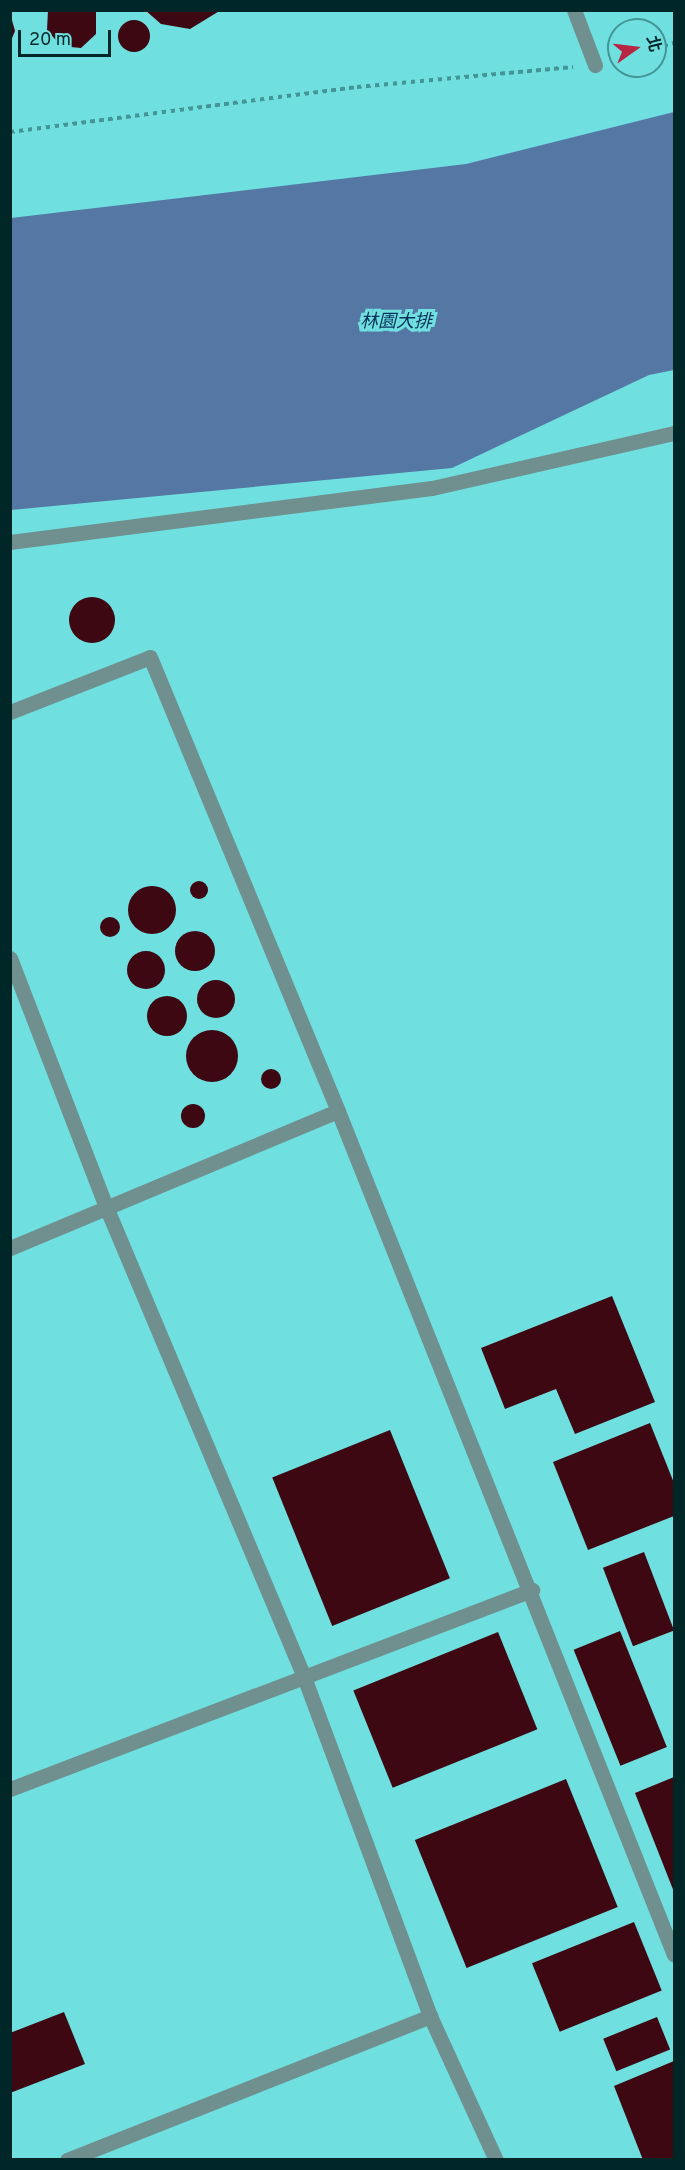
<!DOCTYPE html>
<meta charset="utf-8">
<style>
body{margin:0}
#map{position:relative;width:685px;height:2170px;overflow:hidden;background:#70dfdf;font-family:Overpass,"Noto Sans TC",sans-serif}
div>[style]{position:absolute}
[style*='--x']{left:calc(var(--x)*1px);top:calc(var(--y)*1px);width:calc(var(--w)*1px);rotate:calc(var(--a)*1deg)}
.water>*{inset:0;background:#5477a4}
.building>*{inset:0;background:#3d0812;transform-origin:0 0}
.round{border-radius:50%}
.path>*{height:4px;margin-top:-2px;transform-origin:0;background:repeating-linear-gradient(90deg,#449696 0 4.5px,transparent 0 9px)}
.minor>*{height:15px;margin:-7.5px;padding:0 7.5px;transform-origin:7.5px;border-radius:7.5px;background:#6f908f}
span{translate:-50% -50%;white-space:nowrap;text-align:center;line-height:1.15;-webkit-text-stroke:6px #70dfdf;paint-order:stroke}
.water-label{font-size:18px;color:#0a2f5b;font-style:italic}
.frame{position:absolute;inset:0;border:12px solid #012627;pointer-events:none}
.north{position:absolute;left:607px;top:18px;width:60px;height:60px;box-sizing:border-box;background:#70dfdf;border:2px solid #449595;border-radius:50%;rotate:76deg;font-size:16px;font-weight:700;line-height:24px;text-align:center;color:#012627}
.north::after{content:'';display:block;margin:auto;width:21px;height:27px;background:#b72543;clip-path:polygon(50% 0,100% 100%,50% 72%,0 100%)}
.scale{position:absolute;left:18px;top:30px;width:93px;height:27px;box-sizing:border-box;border:3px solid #012627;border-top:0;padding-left:8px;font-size:18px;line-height:21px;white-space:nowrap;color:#012627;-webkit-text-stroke:4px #70dfdf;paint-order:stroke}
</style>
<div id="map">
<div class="water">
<i style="clip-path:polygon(674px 112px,674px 370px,649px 375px,452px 468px,11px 510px,11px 218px,466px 164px)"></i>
</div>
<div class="building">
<i style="clip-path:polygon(48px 10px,96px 10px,96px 34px,81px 48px,61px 46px,47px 30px)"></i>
<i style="clip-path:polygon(145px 10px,221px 10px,190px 29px,161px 24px)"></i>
<i style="clip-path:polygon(10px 13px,15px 31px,10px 43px)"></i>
<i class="round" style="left:118px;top:20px;width:32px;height:32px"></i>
<i class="round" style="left:69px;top:597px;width:46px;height:46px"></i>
<i class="round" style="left:190px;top:881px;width:18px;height:18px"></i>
<i class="round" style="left:128px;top:886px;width:48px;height:48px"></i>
<i class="round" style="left:100px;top:917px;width:20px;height:20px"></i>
<i class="round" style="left:175px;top:931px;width:40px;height:40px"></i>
<i class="round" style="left:127px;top:951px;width:38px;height:38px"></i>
<i class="round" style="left:197px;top:980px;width:38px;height:38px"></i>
<i class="round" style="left:147px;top:996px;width:40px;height:40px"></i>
<i class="round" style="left:186px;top:1030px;width:52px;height:52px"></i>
<i class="round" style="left:261px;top:1069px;width:20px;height:20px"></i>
<i class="round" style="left:181px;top:1104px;width:24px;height:24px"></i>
<i style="clip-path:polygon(612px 1296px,655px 1402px,575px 1434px,556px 1389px,505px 1409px,481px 1348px)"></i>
<i style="clip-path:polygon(650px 1423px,674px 1483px,674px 1516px,588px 1550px,553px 1462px)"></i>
<i style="left:390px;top:1430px;width:160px;height:127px;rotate:68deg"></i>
<i style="left:644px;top:1552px;width:84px;height:44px;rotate:69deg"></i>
<i style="left:620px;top:1631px;width:125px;height:50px;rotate:68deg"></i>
<i style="left:498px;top:1632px;width:105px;height:156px;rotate:68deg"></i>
<i style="clip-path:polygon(674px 1777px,674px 1892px,635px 1793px)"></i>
<i style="left:566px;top:1779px;width:138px;height:163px;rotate:68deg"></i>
<i style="left:634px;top:1922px;width:74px;height:110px;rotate:68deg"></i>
<i style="clip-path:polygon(64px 2012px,85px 2064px,10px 2093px,10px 2033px)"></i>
<i style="left:657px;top:2017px;width:35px;height:58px;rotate:68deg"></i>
<i style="clip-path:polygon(674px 2061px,674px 2160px,643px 2160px,614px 2086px)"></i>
</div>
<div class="path">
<i style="--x:655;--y:49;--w:20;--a:-18"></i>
<i style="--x:10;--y:132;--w:350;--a:-7.4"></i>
<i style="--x:357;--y:87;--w:217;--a:-5.3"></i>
</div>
<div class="minor">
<i style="--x:574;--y:10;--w:59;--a:69.1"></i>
<i style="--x:10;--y:542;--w:425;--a:-7.3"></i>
<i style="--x:432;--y:488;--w:248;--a:-12.8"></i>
<i style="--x:10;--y:712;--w:150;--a:-21.4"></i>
<i style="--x:150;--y:657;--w:491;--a:67.5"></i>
<i style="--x:338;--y:1111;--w:908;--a:68.29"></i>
<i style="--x:10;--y:958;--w:269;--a:68.9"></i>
<i style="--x:107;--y:1209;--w:508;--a:67.17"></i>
<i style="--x:304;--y:1677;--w:362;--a:69.6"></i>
<i style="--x:430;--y:2016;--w:158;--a:65.4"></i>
<i style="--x:10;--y:1248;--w:355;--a:-22.7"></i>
<i style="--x:10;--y:1789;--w:559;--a:-20.87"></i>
<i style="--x:67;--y:2160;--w:391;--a:-21.6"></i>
</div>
<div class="water-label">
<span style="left:396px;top:323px">林園大排</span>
</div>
<div class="frame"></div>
<div class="north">北</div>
<div class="scale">20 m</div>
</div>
